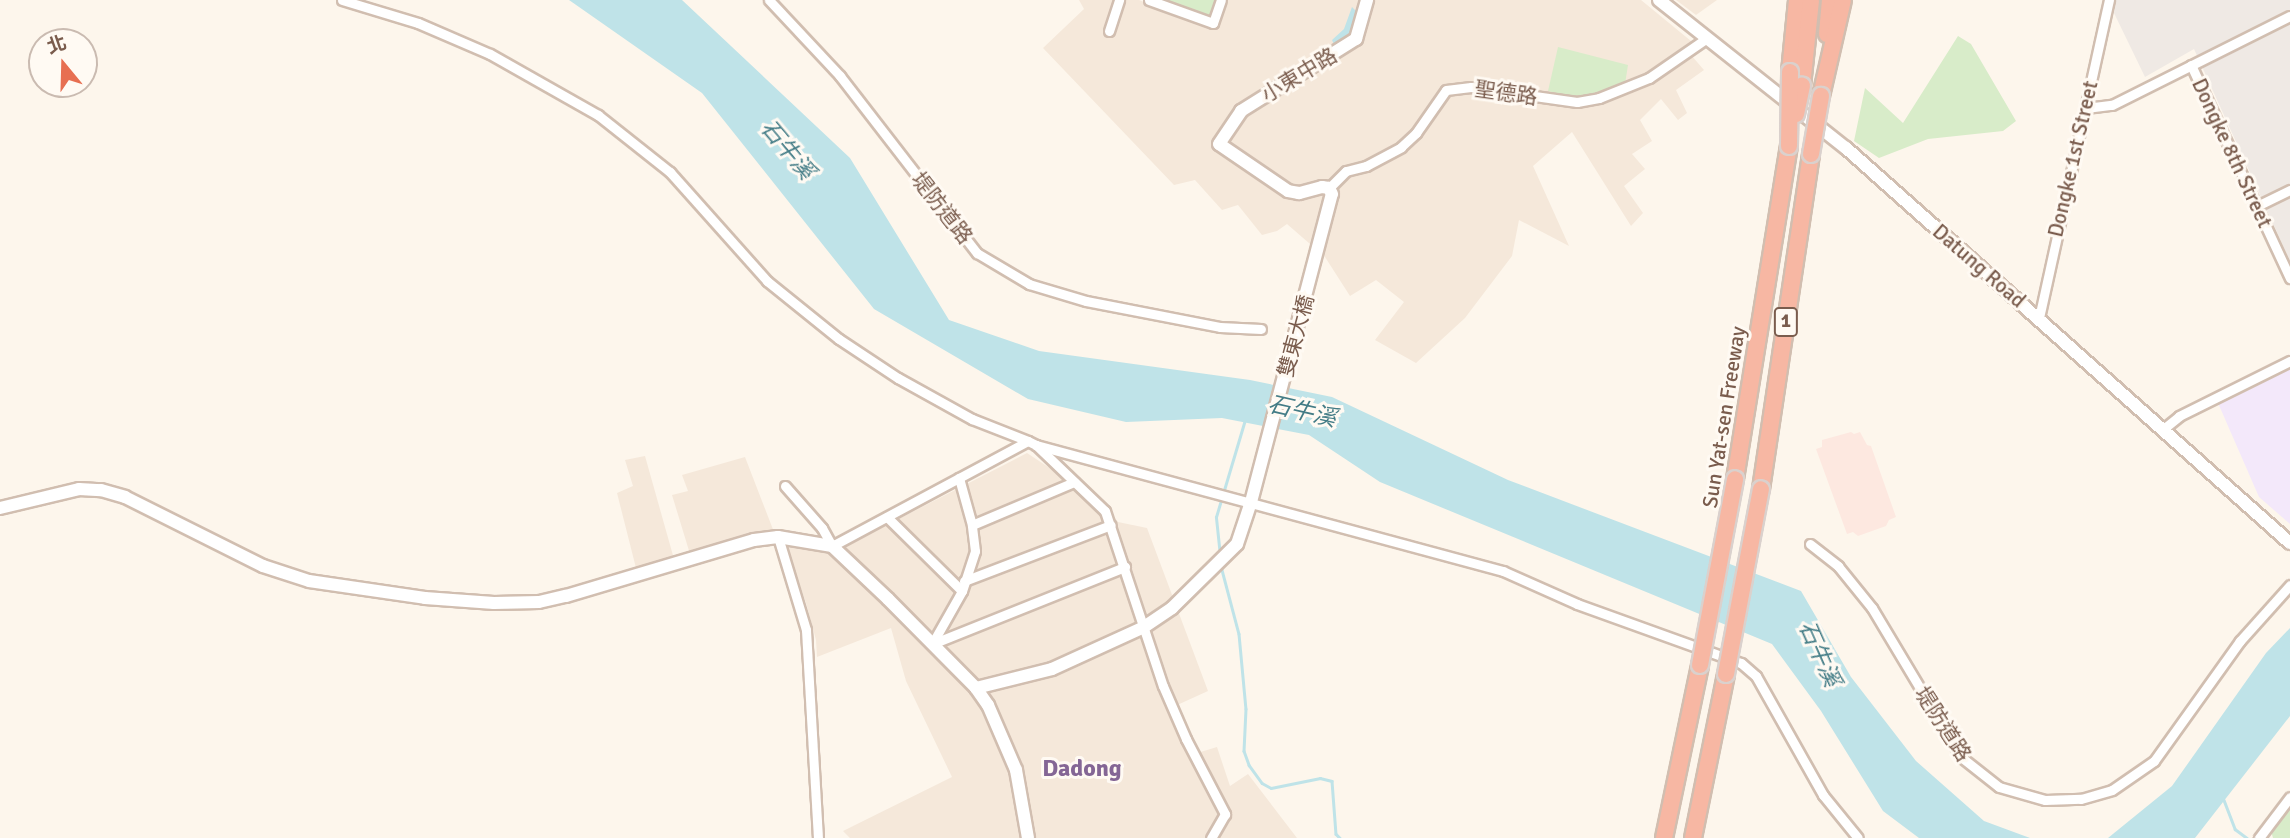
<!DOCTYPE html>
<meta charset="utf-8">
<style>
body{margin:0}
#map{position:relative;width:2290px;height:838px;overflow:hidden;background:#fdf6ec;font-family:Signika,"Noto Sans TC",sans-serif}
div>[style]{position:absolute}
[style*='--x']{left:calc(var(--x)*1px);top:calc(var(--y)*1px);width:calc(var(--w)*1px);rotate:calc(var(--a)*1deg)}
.residential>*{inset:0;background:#f5e8da}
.commercial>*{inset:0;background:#fde8e0}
.industrial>*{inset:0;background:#efe9e4}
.education>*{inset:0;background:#f3e8fa}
.green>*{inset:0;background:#d8ecc9}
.water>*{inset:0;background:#bfe3e8}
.stream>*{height:2.5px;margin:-1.25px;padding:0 1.25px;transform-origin:1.25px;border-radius:1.25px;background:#bfe3e8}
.roads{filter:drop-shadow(2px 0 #d1beb0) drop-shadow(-2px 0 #d1beb0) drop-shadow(0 2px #d1beb0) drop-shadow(0 -2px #d1beb0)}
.street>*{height:9px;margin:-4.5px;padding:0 4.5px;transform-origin:4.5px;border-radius:4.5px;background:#fff}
.secondary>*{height:12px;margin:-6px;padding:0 6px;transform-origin:6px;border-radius:6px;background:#fff}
.highway>*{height:16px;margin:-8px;padding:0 8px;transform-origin:8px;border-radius:8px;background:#f7b7a3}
.bridges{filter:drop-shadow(2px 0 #dad1cd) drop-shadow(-2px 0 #dad1cd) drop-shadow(0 2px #dad1cd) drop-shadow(0 -2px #dad1cd)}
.highway-bridge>*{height:16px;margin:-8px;padding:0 8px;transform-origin:8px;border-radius:8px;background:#f7b7a3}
span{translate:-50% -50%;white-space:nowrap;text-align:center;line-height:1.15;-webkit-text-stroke:6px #fffaf3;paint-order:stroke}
.shield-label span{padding:2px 5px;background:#fffaf3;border:2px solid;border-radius:5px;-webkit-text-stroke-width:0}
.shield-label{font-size:19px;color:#7a5c4d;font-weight:700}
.street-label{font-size:21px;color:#7a5c4d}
.water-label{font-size:23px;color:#437c86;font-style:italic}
.quarter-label{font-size:24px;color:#846695;font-weight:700}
.north{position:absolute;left:28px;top:28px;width:70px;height:70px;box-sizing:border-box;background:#fffaf3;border:2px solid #cabbb1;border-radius:50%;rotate:341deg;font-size:19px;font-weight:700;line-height:28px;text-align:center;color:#7a5c4d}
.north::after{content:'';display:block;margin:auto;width:24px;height:32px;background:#e76f51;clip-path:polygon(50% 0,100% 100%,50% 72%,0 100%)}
</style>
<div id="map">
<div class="residential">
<i style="clip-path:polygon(1079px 0,1139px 0,1213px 30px,1226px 0,1641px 0,1691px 41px,1691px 55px,1704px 70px,1676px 90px,1687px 113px,1678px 120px,1661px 99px,1640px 120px,1652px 141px,1632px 154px,1645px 169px,1624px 186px,1643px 213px,1631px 226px,1572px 132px,1533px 166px,1569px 246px,1519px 220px,1512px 256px,1465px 318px,1416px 363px,1375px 340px,1404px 302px,1376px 280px,1350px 296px,1325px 257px,1287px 224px,1277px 231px,1262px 235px,1238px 205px,1222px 210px,1195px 180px,1174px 185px,1043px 48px,1084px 9px)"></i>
<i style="clip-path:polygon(1676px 0,1717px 0,1696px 15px)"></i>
<i style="clip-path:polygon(1027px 453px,1104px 504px,1118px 522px,1147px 528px,1208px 691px,1175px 706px,1194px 754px,1217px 747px,1230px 786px,1248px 774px,1297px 838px,850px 838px,843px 831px,952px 777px,906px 681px,891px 628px,817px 657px,816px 640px,806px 603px,786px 546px,824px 548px,848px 545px)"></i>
<i style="clip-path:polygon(645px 456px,674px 559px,637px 572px,617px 493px,633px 486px,625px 460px)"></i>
<i style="clip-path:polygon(745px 457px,774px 532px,690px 554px,672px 495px,688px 491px,682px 475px)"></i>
</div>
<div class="commercial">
<i style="clip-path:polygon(1851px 432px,1854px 434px,1860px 432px,1867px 445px,1871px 446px,1896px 517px,1889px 520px,1886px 526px,1858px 536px,1853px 532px,1847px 534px,1816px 449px,1822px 447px,1822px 440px)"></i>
</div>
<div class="industrial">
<i style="clip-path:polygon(2116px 0,2290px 0,2290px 261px,2194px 49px,2145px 77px,2114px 13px)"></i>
</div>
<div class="education">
<i style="clip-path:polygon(2290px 369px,2290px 524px,2259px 497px,2218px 403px)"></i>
</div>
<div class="green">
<i style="clip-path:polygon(1161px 0,1217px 0,1210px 19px)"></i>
<i style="clip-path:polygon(1958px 36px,1971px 44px,2016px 121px,2003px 131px,1928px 139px,1879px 158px,1854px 141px,1865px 88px,1903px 123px)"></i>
<i style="clip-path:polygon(1558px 47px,1628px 65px,1625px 84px,1576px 98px,1548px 91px)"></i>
<i style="clip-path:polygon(2290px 804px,2290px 838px,2273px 838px,2271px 831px)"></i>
</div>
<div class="water">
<i style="clip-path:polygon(569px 0,682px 0,850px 158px,949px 320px,1039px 351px,1250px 380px,1332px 397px,1508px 480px,1801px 591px,1851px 677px,1916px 761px,1984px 821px,2030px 838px,1919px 838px,1883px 811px,1821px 711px,1772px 644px,1380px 482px,1309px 435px,1222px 418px,1126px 422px,1028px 399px,874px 309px,702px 93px)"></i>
<i style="clip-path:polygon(1352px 7px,1357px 12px,1352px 35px,1336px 49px,1332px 40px,1344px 29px)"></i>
<i style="clip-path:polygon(2290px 628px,2290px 716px,2195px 838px,2108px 838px,2172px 786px,2266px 653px)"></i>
</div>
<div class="stream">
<i style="--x:1220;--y:556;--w:39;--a:-96"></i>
<i style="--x:1216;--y:517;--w:101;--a:-73.4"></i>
<i style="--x:1221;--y:566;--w:70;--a:75.2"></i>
<i style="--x:1239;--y:634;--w:75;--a:84.7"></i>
<i style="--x:1246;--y:709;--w:42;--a:92.7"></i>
<i style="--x:1244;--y:751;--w:15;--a:70"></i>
<i style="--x:1249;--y:765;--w:22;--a:54"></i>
<i style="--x:1262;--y:783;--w:10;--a:29"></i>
<i style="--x:1271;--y:788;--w:50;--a:-11.5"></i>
<i style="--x:1320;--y:778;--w:12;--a:14"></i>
<i style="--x:1332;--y:781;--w:53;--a:85.7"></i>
<i style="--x:1336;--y:834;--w:6;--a:45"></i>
<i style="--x:2224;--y:800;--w:31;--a:69"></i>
<i style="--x:2235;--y:829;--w:15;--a:37"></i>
</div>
<div class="roads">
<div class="street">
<i style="--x:342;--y:0;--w:79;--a:16.8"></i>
<i style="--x:418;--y:23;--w:78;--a:23.3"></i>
<i style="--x:490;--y:54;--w:124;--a:29.5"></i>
<i style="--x:598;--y:115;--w:92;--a:38.4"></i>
<i style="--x:670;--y:172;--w:146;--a:48.3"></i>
<i style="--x:767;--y:281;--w:92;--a:38.9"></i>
<i style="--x:839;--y:339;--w:71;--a:33.5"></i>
<i style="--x:898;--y:378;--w:85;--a:29"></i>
<i style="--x:972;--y:419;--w:60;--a:21.4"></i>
<i style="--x:769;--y:0;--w:104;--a:46.9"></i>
<i style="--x:840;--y:76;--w:224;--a:52.3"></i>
<i style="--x:977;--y:253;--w:61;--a:30.8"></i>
<i style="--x:1029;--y:284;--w:59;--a:16.6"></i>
<i style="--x:1086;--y:301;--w:136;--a:11"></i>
<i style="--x:1220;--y:327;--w:41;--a:2.8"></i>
<i style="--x:1149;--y:0;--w:68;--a:19.8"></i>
<i style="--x:1213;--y:23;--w:24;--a:-71"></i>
<i style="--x:1109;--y:31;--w:33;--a:-72"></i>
<i style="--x:2191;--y:65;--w:235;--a:65.1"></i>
<i style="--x:2086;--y:108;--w:26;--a:-7"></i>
<i style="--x:2112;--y:105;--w:199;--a:-26.6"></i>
<i style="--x:1329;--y:188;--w:24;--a:-45"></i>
<i style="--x:1346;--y:171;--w:21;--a:-14"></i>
<i style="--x:1366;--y:166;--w:40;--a:-28"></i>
<i style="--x:1401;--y:147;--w:21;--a:-43"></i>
<i style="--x:1416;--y:133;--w:52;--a:-55.1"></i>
<i style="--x:1446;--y:90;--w:25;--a:-7"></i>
<i style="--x:1471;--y:87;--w:107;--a:8.1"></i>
<i style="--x:1577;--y:102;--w:22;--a:-10"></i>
<i style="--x:1599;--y:98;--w:54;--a:-21.8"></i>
<i style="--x:1649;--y:78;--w:70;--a:-34.6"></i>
<i style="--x:2257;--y:206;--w:37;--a:-26"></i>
<i style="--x:2039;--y:318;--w:326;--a:-77.6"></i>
<i style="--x:2162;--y:430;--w:22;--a:-39"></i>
<i style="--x:2179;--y:416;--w:124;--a:-26.4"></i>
<i style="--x:1036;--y:445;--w:484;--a:15.1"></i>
<i style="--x:1503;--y:571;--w:81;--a:24"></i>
<i style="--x:1577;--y:604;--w:174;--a:19.8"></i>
<i style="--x:1741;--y:663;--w:20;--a:41"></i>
<i style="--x:1756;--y:676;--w:137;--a:60.6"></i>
<i style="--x:1823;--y:795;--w:55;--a:50.9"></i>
<i style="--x:785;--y:486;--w:56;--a:48.6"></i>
<i style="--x:822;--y:528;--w:21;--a:61"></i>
<i style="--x:832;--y:546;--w:222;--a:-28.2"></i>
<i style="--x:1028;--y:441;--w:9;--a:27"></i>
<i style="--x:1036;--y:445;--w:95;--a:43.7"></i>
<i style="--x:1105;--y:511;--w:184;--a:71.7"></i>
<i style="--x:1163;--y:686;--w:58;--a:66.5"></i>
<i style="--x:1186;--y:739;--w:85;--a:62.5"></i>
<i style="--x:1225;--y:814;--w:28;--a:120"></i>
<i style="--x:887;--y:517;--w:105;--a:44.6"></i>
<i style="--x:972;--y:525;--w:111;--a:-22.9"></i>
<i style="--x:778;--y:537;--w:97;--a:73.2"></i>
<i style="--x:806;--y:630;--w:208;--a:86.7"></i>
<i style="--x:1810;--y:544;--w:36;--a:38"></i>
<i style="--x:1838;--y:566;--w:54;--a:51"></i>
<i style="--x:1872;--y:608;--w:174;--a:59.1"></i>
<i style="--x:1961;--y:757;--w:48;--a:38.3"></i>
<i style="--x:1999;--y:787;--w:48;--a:15.8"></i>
<i style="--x:2045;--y:800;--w:36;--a:-2"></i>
<i style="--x:2081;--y:799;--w:32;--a:-16"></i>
<i style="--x:2112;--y:790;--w:51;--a:-34.6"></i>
<i style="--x:2154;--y:761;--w:148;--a:-54.4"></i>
<i style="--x:2240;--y:641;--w:75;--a:-48.2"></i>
<i style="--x:964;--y:581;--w:157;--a:-20.9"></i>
<i style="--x:932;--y:644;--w:208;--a:-21.8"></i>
<i style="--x:932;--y:644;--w:61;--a:-60.5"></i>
<i style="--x:962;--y:591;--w:42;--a:-72"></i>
<i style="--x:975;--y:551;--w:26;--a:-97"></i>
<i style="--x:972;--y:525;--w:49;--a:-105.5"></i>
<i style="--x:2259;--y:838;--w:51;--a:-52.9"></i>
</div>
<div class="secondary">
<i style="--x:1659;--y:0;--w:238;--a:38.4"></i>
<i style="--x:1846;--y:148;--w:594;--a:41.66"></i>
<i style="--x:0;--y:508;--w:81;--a:-13.5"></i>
<i style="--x:79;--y:489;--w:22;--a:3"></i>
<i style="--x:101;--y:490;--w:25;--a:16"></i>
<i style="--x:125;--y:497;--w:154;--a:26.6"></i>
<i style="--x:263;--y:566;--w:48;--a:18.1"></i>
<i style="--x:309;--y:581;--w:117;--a:8.3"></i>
<i style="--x:425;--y:598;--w:69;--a:4.1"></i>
<i style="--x:494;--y:603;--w:45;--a:-1.3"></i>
<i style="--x:539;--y:602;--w:28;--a:-13"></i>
<i style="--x:566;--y:596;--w:196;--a:-16.6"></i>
<i style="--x:754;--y:540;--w:24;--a:-7"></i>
<i style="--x:778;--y:537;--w:55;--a:9.5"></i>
<i style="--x:832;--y:546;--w:77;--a:43.4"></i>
<i style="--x:888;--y:599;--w:125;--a:45.3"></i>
<i style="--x:976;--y:688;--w:21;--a:55"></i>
<i style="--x:988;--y:705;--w:71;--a:66.7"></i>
<i style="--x:1016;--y:770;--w:69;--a:80"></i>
<i style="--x:976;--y:688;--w:78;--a:-14"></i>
<i style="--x:1052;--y:669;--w:101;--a:-24.5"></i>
<i style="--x:1144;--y:627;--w:34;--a:-34"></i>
<i style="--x:1172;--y:608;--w:91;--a:-44.6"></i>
<i style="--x:1237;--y:544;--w:44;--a:-71.6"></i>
<i style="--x:1251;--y:502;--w:318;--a:-75.3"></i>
<i style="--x:1332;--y:194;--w:7;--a:-117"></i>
<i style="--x:1329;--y:188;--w:7;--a:-172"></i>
<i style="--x:1322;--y:187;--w:24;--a:165"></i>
<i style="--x:1299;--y:193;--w:11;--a:-170"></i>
<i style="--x:1288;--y:191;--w:83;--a:-145.7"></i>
<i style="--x:1219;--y:144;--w:40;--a:-56"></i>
<i style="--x:1241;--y:111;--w:136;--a:-32.1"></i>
<i style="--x:1356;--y:39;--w:41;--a:-74.2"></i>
</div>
<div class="highway">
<i style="--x:1827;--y:34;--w:34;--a:-85"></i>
<i style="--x:1790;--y:72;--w:72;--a:-84.4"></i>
<i style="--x:1802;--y:86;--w:86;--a:-84"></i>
<i style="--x:1821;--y:96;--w:98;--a:-77.1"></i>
<i style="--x:1735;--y:479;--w:337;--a:-80.8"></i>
<i style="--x:1761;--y:489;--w:339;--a:-81.5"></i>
<i style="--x:1664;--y:838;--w:177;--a:-78.2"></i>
<i style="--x:1693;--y:838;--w:167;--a:-78.6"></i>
</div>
</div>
<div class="bridges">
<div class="highway-bridge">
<i style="--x:1796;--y:114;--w:29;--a:-78"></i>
<i style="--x:1789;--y:146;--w:74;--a:-89.2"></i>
<i style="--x:1811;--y:154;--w:59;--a:-80.2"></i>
<i style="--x:1700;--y:665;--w:189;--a:-79.3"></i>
<i style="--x:1726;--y:674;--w:188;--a:-79.3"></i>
</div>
</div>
<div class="shield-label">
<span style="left:1786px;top:322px">1</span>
</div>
<div class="street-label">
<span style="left:1299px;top:75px;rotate:-31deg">小東中路</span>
<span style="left:1506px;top:93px;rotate:8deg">聖德路</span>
<span style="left:2232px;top:153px;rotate:65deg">Dongke 8th Street</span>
<span style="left:2073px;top:159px;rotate:-77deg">Dongke 1st Street</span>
<span style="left:942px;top:208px;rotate:52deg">堤防道路</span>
<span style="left:1979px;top:266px;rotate:41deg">Datung Road</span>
<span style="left:1296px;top:336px;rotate:-75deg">雙東大橋</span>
<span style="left:1724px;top:417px;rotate:-81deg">Sun Yat-sen Freeway</span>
<span style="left:1943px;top:724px;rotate:57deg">堤防道路</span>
</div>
<div class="water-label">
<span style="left:787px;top:150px;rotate:50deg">石牛溪</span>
<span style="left:1302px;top:412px;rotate:13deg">石牛溪</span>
<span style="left:1819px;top:654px;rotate:66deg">石牛溪</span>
</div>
<div class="quarter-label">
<span style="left:1082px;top:769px">Dadong</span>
</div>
<div class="north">北</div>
</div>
